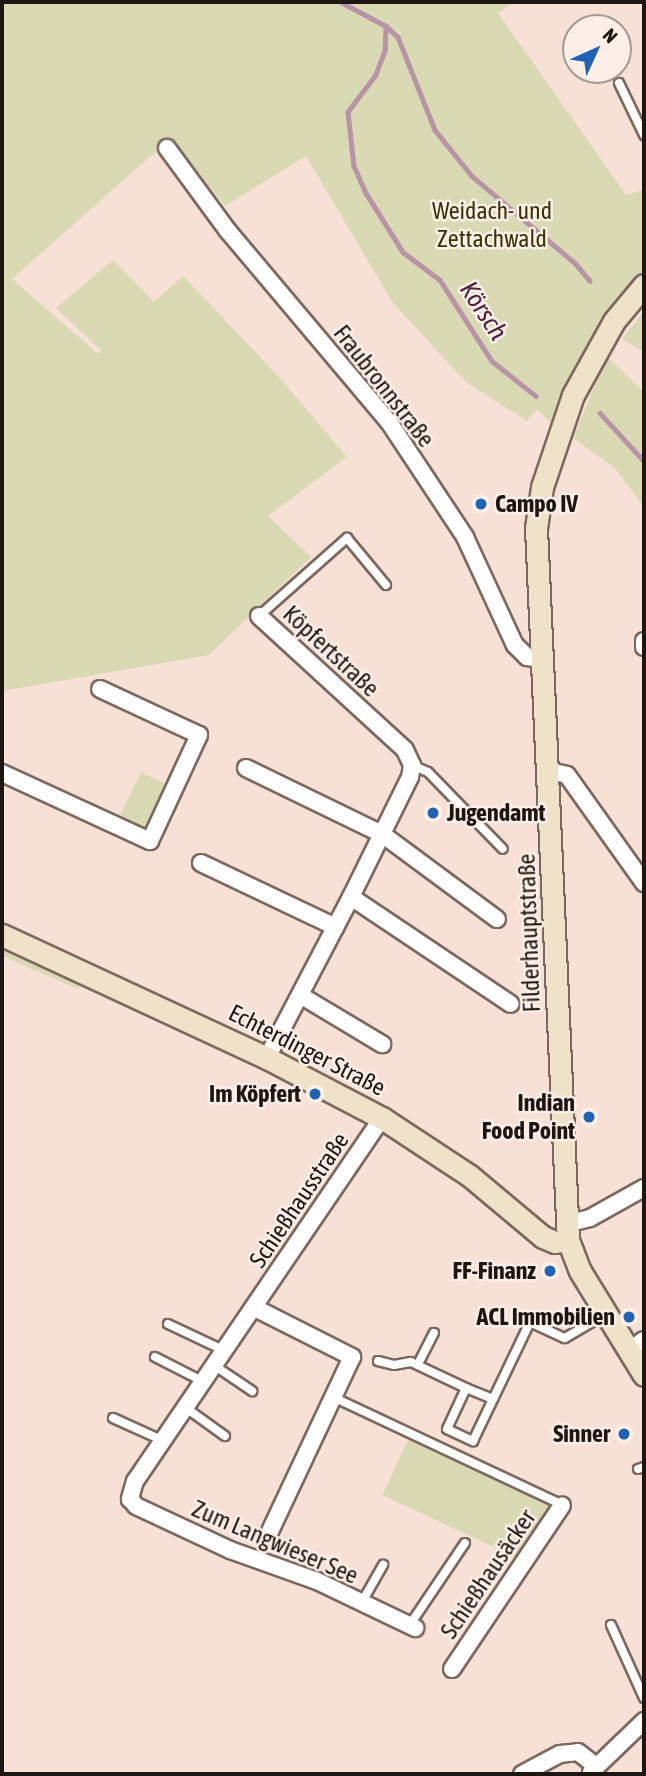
<!DOCTYPE html>
<meta charset="utf-8">
<style>
body{margin:0}
#map{position:relative;width:646px;height:1776px;overflow:hidden;background:#f7e0d5;font-family:"Asap Condensed",sans-serif}
div>[style]{position:absolute}
[style*='--x']{left:calc(var(--x)*1px);top:calc(var(--y)*1px);width:calc(var(--w)*1px);rotate:calc(var(--a)*1deg)}
.green>*{inset:0;background:#d9d9b4;transform-origin:0 0}
.stream>*{height:4.5px;margin:-2.25px;padding:0 2.25px;transform-origin:2.25px;border-radius:2.25px;background:#b993a6}
.roads{filter:drop-shadow(2px 0 #7c685e) drop-shadow(-2px 0 #7c685e) drop-shadow(0 2px #7c685e) drop-shadow(0 -2px #7c685e)}
.lane>*{height:8px;margin:-4px;padding:0 4px;transform-origin:4px;border-radius:4px;background:#fff}
.street>*{height:16px;margin:-8px;padding:0 8px;transform-origin:8px;border-radius:8px;background:#fff}
.secondary>*{height:21px;margin:-10.5px;padding:0 10.5px;transform-origin:10.5px;border-radius:10.5px;background:#f0e2c9}
.dots>*{width:19px;height:19px;translate:-50% -50%;box-sizing:border-box;border:4px solid #fdefe8;border-radius:50%}
span{translate:-50% -50%;white-space:nowrap;text-align:center;line-height:1.15;-webkit-text-stroke:5px #fdefe8;paint-order:stroke}
.park-label{font-size:24px;color:#363505}
.street-label{font-size:24px;color:#1e1612}
.poi-label{font-size:24px;color:#1e1612;font-weight:700}
.left{translate:0 -50%;text-align:left}
.right{translate:-100% -50%;text-align:right}
.water-label{font-size:26px;color:#50203c;font-style:italic}
.frame{position:absolute;inset:0;border:4px solid #1e1612;pointer-events:none}
.north{position:absolute;left:562px;top:14px;width:70px;height:70px;box-sizing:border-box;background:#fdefe8;border:2px solid #a49892;border-radius:50%;rotate:45deg;font-size:19px;font-weight:700;line-height:28px;text-align:center;color:#1e1612}
.north::after{content:'';display:block;margin:auto;width:24px;height:32px;background:#2062b3;clip-path:polygon(50% 0,100% 100%,50% 72%,0 100%)}
</style>
<div id="map">
<div class="green">
<i style="clip-path:polygon(2px 2px,515px 2px,498px 13px,626px 195px,644px 190px,644px 275px,600px 322px,550px 422px,537px 409px,527px 421px,466px 382px,393px 303px,306px 156px,225px 206px,171px 138px,12px 279px,98px 354px,101px 350px,56px 308px,113px 260px,154px 302px,183px 276px,279px 377px,347px 457px,268px 516px,311px 557px,209px 655px,2px 691px)"></i>
<i style="clip-path:polygon(644px 311px,644px 352px,622px 339px)"></i>
<i style="clip-path:polygon(607px 356px,644px 392px,644px 507px,615px 468px,573px 438px)"></i>
<i style="left:141px;top:772px;width:37px;height:59px;rotate:26deg"></i>
<i style="clip-path:polygon(2px 941px,81px 980px,78px 989px,2px 956px)"></i>
<i style="left:409px;top:1438px;width:164px;height:63px;rotate:25deg"></i>
</div>
<div class="stream">
<i style="--x:341;--y:2;--w:51;--a:28.1"></i>
<i style="--x:386;--y:26;--w:25;--a:92"></i>
<i style="--x:385;--y:51;--w:26;--a:111"></i>
<i style="--x:376;--y:75;--w:46;--a:127.1"></i>
<i style="--x:348;--y:112;--w:54;--a:83.7"></i>
<i style="--x:354;--y:166;--w:30;--a:66"></i>
<i style="--x:366;--y:193;--w:70;--a:57.9"></i>
<i style="--x:403;--y:252;--w:46;--a:37.1"></i>
<i style="--x:440;--y:280;--w:96;--a:57.3"></i>
<i style="--x:492;--y:361;--w:56;--a:38.5"></i>
<i style="--x:386;--y:26;--w:16;--a:43"></i>
<i style="--x:398;--y:37;--w:100;--a:68.3"></i>
<i style="--x:435;--y:130;--w:59;--a:51.2"></i>
<i style="--x:472;--y:176;--w:135;--a:40.2"></i>
<i style="--x:575;--y:263;--w:23;--a:50"></i>
<i style="--x:600;--y:413;--w:65;--a:47.5"></i>
</div>
<div class="roads">
<div class="lane">
<i style="--x:619;--y:83;--w:58;--a:64.3"></i>
<i style="--x:259;--y:616;--w:118;--a:-41.6"></i>
<i style="--x:347;--y:538;--w:61;--a:50.3"></i>
<i style="--x:412;--y:765;--w:17;--a:24"></i>
<i style="--x:428;--y:772;--w:107;--a:45.8"></i>
<i style="--x:168;--y:1324;--w:63;--a:25.3"></i>
<i style="--x:155;--y:1357;--w:55;--a:27"></i>
<i style="--x:378;--y:1361;--w:16;--a:14"></i>
<i style="--x:394;--y:1365;--w:17;--a:-10"></i>
<i style="--x:411;--y:1362;--w:61;--a:25.3"></i>
<i style="--x:418;--y:1364;--w:35;--a:-63"></i>
<i style="--x:215;--y:1366;--w:45;--a:34"></i>
<i style="--x:333;--y:1397;--w:253;--a:25.2"></i>
<i style="--x:493;--y:1399;--w:29;--a:-158"></i>
<i style="--x:466;--y:1388;--w:45;--a:114.9"></i>
<i style="--x:447;--y:1429;--w:29;--a:25"></i>
<i style="--x:473;--y:1441;--w:132;--a:-64.4"></i>
<i style="--x:530;--y:1322;--w:38;--a:25"></i>
<i style="--x:565;--y:1338;--w:45;--a:-30.5"></i>
<i style="--x:186;--y:1408;--w:48;--a:35.7"></i>
<i style="--x:113;--y:1418;--w:56;--a:24.3"></i>
<i style="--x:638;--y:1469;--w:6;--a:-18"></i>
<i style="--x:362;--y:1602;--w:43;--a:-60.4"></i>
<i style="--x:611;--y:1625;--w:80;--a:65.7"></i>
<i style="--x:409;--y:1626;--w:100;--a:-56"></i>
</div>
<div class="street">
<i style="--x:167;--y:148;--w:103;--a:53.7"></i>
<i style="--x:228;--y:231;--w:250;--a:49.9"></i>
<i style="--x:389;--y:422;--w:138;--a:56.5"></i>
<i style="--x:465;--y:537;--w:119;--a:65.2"></i>
<i style="--x:515;--y:645;--w:17;--a:45"></i>
<i style="--x:527;--y:657;--w:15;--a:8"></i>
<i style="--x:259;--y:616;--w:198;--a:42.5"></i>
<i style="--x:405;--y:750;--w:17;--a:65"></i>
<i style="--x:412;--y:765;--w:12;--a:99"></i>
<i style="--x:410;--y:777;--w:134;--a:116.2"></i>
<i style="--x:351;--y:897;--w:182;--a:117.6"></i>
<i style="--x:644;--y:641;--w:6;--a:90"></i>
<i style="--x:246;--y:768;--w:151;--a:25.9"></i>
<i style="--x:382;--y:834;--w:143;--a:36.5"></i>
<i style="--x:550;--y:771;--w:17;--a:13"></i>
<i style="--x:567;--y:775;--w:133;--a:54.5"></i>
<i style="--x:2;--y:773;--w:163;--a:24.7"></i>
<i style="--x:150;--y:841;--w:117;--a:-65.2"></i>
<i style="--x:199;--y:735;--w:109;--a:-155.1"></i>
<i style="--x:201;--y:863;--w:149;--a:25.4"></i>
<i style="--x:351;--y:897;--w:192;--a:33.8"></i>
<i style="--x:300;--y:995;--w:96;--a:30.9"></i>
<i style="--x:382;--y:1118;--w:439;--a:124.2"></i>
<i style="--x:135;--y:1481;--w:19;--a:106"></i>
<i style="--x:130;--y:1499;--w:9;--a:49"></i>
<i style="--x:136;--y:1506;--w:104;--a:25.1"></i>
<i style="--x:230;--y:1550;--w:92;--a:19.6"></i>
<i style="--x:317;--y:1581;--w:109;--a:25.6"></i>
<i style="--x:566;--y:1224;--w:25;--a:-14"></i>
<i style="--x:590;--y:1218;--w:62;--a:-29.1"></i>
<i style="--x:255;--y:1308;--w:109;--a:26.8"></i>
<i style="--x:352;--y:1357;--w:192;--a:115.2"></i>
<i style="--x:630;--y:1350;--w:17;--a:-36"></i>
<i style="--x:452;--y:1669;--w:197;--a:-56.1"></i>
<i style="--x:591;--y:1772;--w:74;--a:-43.9"></i>
<i style="--x:522;--y:1774;--w:43;--a:-27.8"></i>
<i style="--x:560;--y:1754;--w:18;--a:-6"></i>
<i style="--x:578;--y:1752;--w:23;--a:38"></i>
</div>
<div class="secondary">
<i style="--x:644;--y:285;--w:47;--a:129.8"></i>
<i style="--x:614;--y:321;--w:85;--a:119"></i>
<i style="--x:573;--y:395;--w:97;--a:108.6"></i>
<i style="--x:542;--y:487;--w:41;--a:98.3"></i>
<i style="--x:536;--y:528;--w:713;--a:87.43"></i>
<i style="--x:568;--y:1240;--w:33;--a:69"></i>
<i style="--x:580;--y:1271;--w:122;--a:58.4"></i>
<i style="--x:2;--y:935;--w:292;--a:24.9"></i>
<i style="--x:267;--y:1058;--w:130;--a:27.6"></i>
<i style="--x:382;--y:1118;--w:105;--a:33.4"></i>
<i style="--x:470;--y:1176;--w:95;--a:39.9"></i>
<i style="--x:543;--y:1237;--w:13;--a:23"></i>
<i style="--x:555;--y:1242;--w:13;--a:-9"></i>
</div>
</div>
<div class="dots">
<i style="left:481px;top:504px;background:#2062b3"></i>
<i style="left:433px;top:813px;background:#2062b3"></i>
<i style="left:315px;top:1094px;background:#2062b3"></i>
<i style="left:589px;top:1117px;background:#2062b3"></i>
<i style="left:550px;top:1271px;background:#2062b3"></i>
<i style="left:629px;top:1317px;background:#2062b3"></i>
<i style="left:624px;top:1434px;background:#2062b3"></i>
</div>
<div class="park-label">
<span style="left:492px;top:225px">Weidach- und<br>Zettachwald</span>
</div>
<div class="street-label">
<span style="left:384px;top:386px;rotate:52deg">Fraubronnstraße</span>
<span style="left:331px;top:651px;rotate:43deg">Köpfertstraße</span>
<span style="left:529px;top:933px;rotate:-92deg">Filderhauptstraße</span>
<span style="left:307px;top:1050px;rotate:27deg">Echterdinger Straße</span>
<span style="left:299px;top:1200px;rotate:-56deg">Schießhausstraße</span>
<span style="left:275px;top:1542px;rotate:23deg">Zum Langwieser See</span>
<span style="left:488px;top:1574px;rotate:-56deg">Schießhausäcker</span>
</div>
<div class="poi-label">
<span class="left" style="left:495px;top:504px">Campo IV</span>
<span class="left" style="left:447px;top:813px">Jugendamt</span>
<span class="right" style="left:301px;top:1094px">Im Köpfert</span>
<span class="right" style="left:575px;top:1117px">Indian<br>Food Point</span>
<span class="right" style="left:536px;top:1271px">FF-Finanz</span>
<span class="right" style="left:615px;top:1317px">ACL Immobilien</span>
<span class="right" style="left:610px;top:1434px">Sinner</span>
</div>
<div class="water-label">
<span style="left:483px;top:311px;rotate:57deg">Körsch</span>
</div>
<div class="frame"></div>
<div class="north">N</div>
</div>
